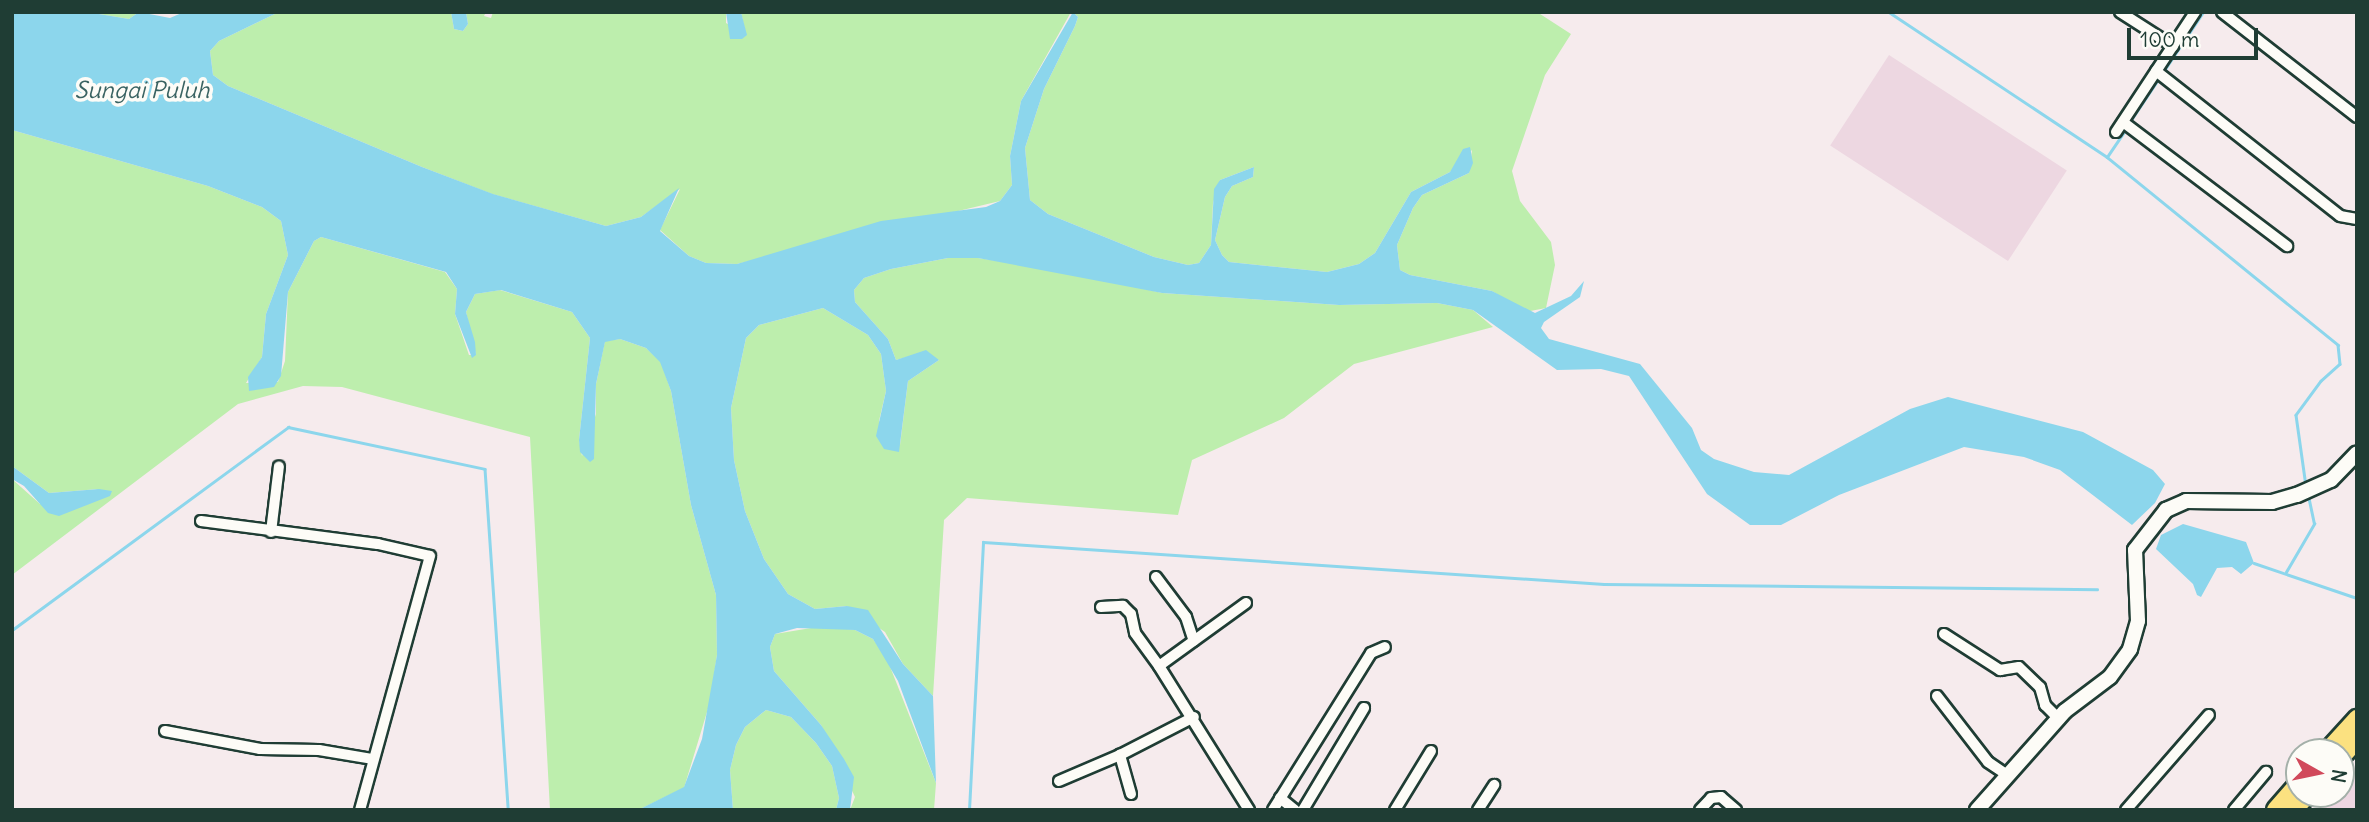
<!DOCTYPE html>
<style>
body{margin:0}
#map{position:relative;width:2369px;height:822px;overflow:hidden;background:#f6ebed;font-family:Delius,sans-serif}
div>[style]{position:absolute}
[style*='--x']{left:calc(var(--x)*1px);top:calc(var(--y)*1px);width:calc(var(--w)*1px);rotate:calc(var(--a)*1deg)}
.built>*{inset:0;background:#edd7e1;transform-origin:0 0}
.green>*{inset:0;background:#bdeead}
.water>*{inset:0;background:#8cd6ec}
.stream>*{height:2.5px;margin:-1.25px;padding:0 1.25px;transform-origin:1.25px;border-radius:1.25px;background:#8cd6ec}
.roads{filter:drop-shadow(2px 0 #1f3d34) drop-shadow(-2px 0 #1f3d34) drop-shadow(0 2px #1f3d34) drop-shadow(0 -2px #1f3d34)}
.street>*{height:10px;margin:-5px;padding:0 5px;transform-origin:5px;border-radius:5px;background:#fdfcf7}
.secondary>*{height:14px;margin:-7px;padding:0 7px;transform-origin:7px;border-radius:7px;background:#fdfcf7}
.highway>*{height:18px;margin:-9px;padding:0 9px;transform-origin:9px;border-radius:9px;background:#fbe180}
span{translate:-50% -50%;white-space:nowrap;text-align:center;line-height:1.15;-webkit-text-stroke:7px #fdfcf7;paint-order:stroke}
.water-label{font-size:23px;color:#3a6362;font-style:italic}
.frame{position:absolute;inset:0;border:14px solid #1f3d34;pointer-events:none}
.north{position:absolute;left:2285px;top:738px;width:70px;height:70px;box-sizing:border-box;background:#fdfcf7;border:2px solid #a4b0a9;border-radius:50%;rotate:99deg;font-size:19px;font-weight:700;line-height:28px;text-align:center;color:#1f3d34}
.north::after{content:'';display:block;margin:auto;width:24px;height:32px;background:#d1495b;clip-path:polygon(50% 0,100% 100%,50% 72%,0 100%)}
.scale{position:absolute;left:2127px;top:28px;width:131px;height:32px;box-sizing:border-box;border:4px solid #1f3d34;border-top:0;padding-left:9px;font-size:21px;line-height:24px;white-space:nowrap;color:#1f3d34;-webkit-text-stroke:5px #fdfcf7;paint-order:stroke}
</style>
<div id="map">
<div class="built">
<i style="left:1889px;top:55px;width:212px;height:108px;rotate:33deg"></i>
<i style="clip-path:polygon(2357px 765px,2357px 810px,2317px 810px,2331px 794px,2341px 794px,2341px 783px)"></i>
</div>
<div class="green">
<i style="clip-path:polygon(87px 12px,139px 12px,129px 19px)"></i>
<i style="clip-path:polygon(279px 12px,451px 12px,454px 29px,463px 31px,468px 24px,466px 12px,486px 12px,484px 16px,491px 18px,493px 12px,726px 12px,726px 23px,746px 35px,741px 12px,1071px 12px,1021px 101px,1010px 156px,1012px 185px,1000px 201px,737px 264px,706px 263px,689px 256px,660px 230px,680px 189px,641px 217px,606px 226px,492px 194px,422px 167px,228px 86px,213px 75px,210px 51px,219px 41px)"></i>
<i style="clip-path:polygon(1073px 12px,1537px 12px,1571px 34px,1545px 75px,1512px 171px,1520px 201px,1551px 242px,1555px 265px,1546px 308px,1525px 312px,1492px 291px,1410px 275px,1400px 270px,1397px 245px,1413px 208px,1422px 195px,1469px 173px,1472px 150px,1450px 172px,1411px 192px,1375px 253px,1359px 264px,1327px 272px,1229px 262px,1222px 255px,1215px 240px,1225px 197px,1232px 186px,1253px 177px,1254px 167px,1220px 180px,1213px 203px,1211px 245px,1199px 263px,1188px 265px,1154px 257px,1048px 214px,1030px 200px,1025px 148px,1044px 89px,1075px 26px,1078px 17px)"></i>
<i style="clip-path:polygon(12px 130px,208px 186px,262px 207px,281px 221px,288px 255px,266px 314px,262px 357px,246px 383px,278px 382px,285px 361px,288px 292px,314px 241px,321px 237px,445px 272px,457px 289px,455px 314px,469px 355px,476px 355px,466px 312px,475px 294px,500px 290px,572px 312px,590px 338px,579px 440px,582px 456px,596px 414px,596px 384px,605px 341px,620px 339px,646px 348px,661px 362px,671px 391px,691px 505px,716px 595px,717px 655px,710px 702px,684px 788px,638px 810px,550px 810px,530px 437px,342px 387px,303px 386px,238px 404px,12px 575px,12px 479px,40px 504px,99px 489px,49px 493px,12px 466px)"></i>
<i style="clip-path:polygon(948px 258px,978px 258px,1076px 273px,1162px 293px,1339px 305px,1437px 303px,1473px 310px,1493px 327px,1354px 364px,1284px 418px,1192px 460px,1178px 515px,967px 498px,944px 520px,933px 696px,903px 664px,885px 632px,847px 606px,815px 609px,788px 594px,764px 559px,745px 511px,734px 460px,731px 408px,746px 338px,759px 325px,823px 308px,868px 335px,881px 354px,886px 391px,879px 421px,900px 445px,908px 381px,939px 360px,918px 354px,896px 360px,888px 339px,855px 302px,854px 290px,864px 278px,891px 269px)"></i>
<i style="clip-path:polygon(823px 626px,855px 630px,873px 639px,887px 659px,936px 783px,934px 810px,850px 810px,855px 797px,821px 725px,774px 671px,770px 647px,775px 634px)"></i>
<i style="clip-path:polygon(766px 710px,791px 717px,816px 743px,832px 766px,839px 798px,836px 810px,733px 810px,730px 770px,736px 745px,745px 727px)"></i>
</div>
<div class="water">
<i style="clip-path:polygon(12px 12px,87px 12px,129px 19px,139px 12px,170px 18px,184px 12px,279px 12px,219px 41px,210px 51px,213px 75px,228px 86px,422px 167px,493px 194px,606px 226px,641px 217px,679px 188px,660px 231px,689px 256px,706px 263px,737px 264px,881px 221px,986px 207px,1000px 201px,1012px 185px,1010px 156px,1021px 101px,1073px 12px,1078px 17px,1075px 26px,1044px 89px,1025px 148px,1030px 200px,1048px 214px,1154px 257px,1188px 265px,1199px 263px,1211px 245px,1214px 189px,1220px 180px,1254px 167px,1253px 177px,1232px 186px,1225px 197px,1215px 240px,1222px 255px,1229px 262px,1327px 272px,1359px 264px,1375px 253px,1411px 192px,1450px 172px,1463px 149px,1470px 147px,1473px 163px,1469px 173px,1422px 195px,1413px 208px,1397px 245px,1400px 270px,1410px 275px,1492px 291px,1535px 313px,1571px 296px,1584px 281px,1580px 297px,1544px 322px,1541px 328px,1549px 339px,1640px 364px,1692px 428px,1701px 450px,1714px 459px,1754px 472px,1789px 475px,1910px 409px,1948px 397px,2083px 432px,2153px 470px,2165px 484px,2155px 503px,2132px 525px,2060px 470px,2024px 457px,1964px 447px,1839px 495px,1781px 525px,1750px 525px,1707px 494px,1629px 376px,1601px 369px,1557px 370px,1473px 310px,1437px 303px,1339px 305px,1162px 293px,978px 258px,948px 258px,891px 269px,864px 278px,854px 290px,855px 302px,888px 339px,896px 360px,926px 350px,939px 360px,908px 381px,899px 452px,884px 449px,876px 436px,886px 391px,881px 354px,868px 335px,823px 308px,759px 325px,746px 338px,731px 408px,734px 460px,745px 511px,764px 559px,788px 594px,815px 609px,847px 606px,868px 610px,903px 664px,933px 696px,936px 783px,898px 681px,873px 639px,855px 630px,797px 628px,775px 634px,770px 647px,774px 671px,821px 725px,844px 759px,854px 777px,850px 810px,836px 810px,839px 798px,832px 766px,816px 743px,791px 717px,766px 710px,745px 727px,736px 745px,730px 770px,733px 810px,638px 810px,684px 787px,702px 739px,717px 655px,716px 595px,691px 505px,671px 391px,660px 362px,646px 348px,620px 339px,605px 342px,596px 384px,594px 459px,590px 462px,580px 452px,579px 440px,590px 338px,572px 312px,501px 290px,475px 294px,466px 312px,475px 342px,476px 355px,472px 358px,455px 314px,457px 289px,446px 272px,321px 237px,314px 241px,288px 292px,281px 376px,274px 387px,249px 391px,248px 377px,262px 357px,266px 314px,288px 255px,281px 221px,262px 207px,208px 186px,12px 130px)"></i>
<i style="clip-path:polygon(451px 12px,466px 12px,468px 24px,463px 31px,454px 29px)"></i>
<i style="clip-path:polygon(726px 12px,741px 12px,747px 35px,742px 39px,730px 39px)"></i>
<i style="clip-path:polygon(12px 466px,49px 493px,99px 489px,112px 491px,110px 496px,59px 516px,48px 513px,24px 486px,12px 479px)"></i>
<i style="clip-path:polygon(2183px 524px,2246px 542px,2254px 563px,2241px 574px,2232px 567px,2217px 568px,2201px 597px,2197px 595px,2193px 584px,2156px 549px,2161px 535px)"></i>
</div>
<div class="stream">
<i style="--x:1889;--y:12;--w:262;--a:33.6"></i>
<i style="--x:2107;--y:157;--w:298;--a:39.1"></i>
<i style="--x:2338;--y:345;--w:19;--a:84"></i>
<i style="--x:2340;--y:364;--w:25;--a:138"></i>
<i style="--x:2321;--y:381;--w:42;--a:126.3"></i>
<i style="--x:2296;--y:415;--w:72;--a:82"></i>
<i style="--x:2129;--y:123;--w:133;--a:-56.3"></i>
<i style="--x:2107;--y:157;--w:34;--a:-56"></i>
<i style="--x:2254;--y:563;--w:109;--a:18.8"></i>
<i style="--x:2286;--y:572;--w:56;--a:-59.7"></i>
<i style="--x:2314;--y:524;--w:29;--a:-102"></i>
<i style="--x:12;--y:630;--w:343;--a:-36.3"></i>
<i style="--x:288;--y:427;--w:201;--a:12"></i>
<i style="--x:485;--y:469;--w:342;--a:86.1"></i>
<i style="--x:969;--y:810;--w:268;--a:-87"></i>
<i style="--x:983;--y:542;--w:622;--a:3.87"></i>
<i style="--x:1604;--y:584;--w:493;--a:0.6"></i>
</div>
<div class="roads">
<div class="street">
<i style="--x:2120;--y:12;--w:63;--a:32.7"></i>
<i style="--x:2222;--y:12;--w:171;--a:37.9"></i>
<i style="--x:2156;--y:71;--w:234;--a:38.2"></i>
<i style="--x:2340;--y:216;--w:17;--a:10"></i>
<i style="--x:2123;--y:122;--w:206;--a:37.1"></i>
<i style="--x:2116;--y:132;--w:144;--a:-56.6"></i>
<i style="--x:201;--y:521;--w:178;--a:7.4"></i>
<i style="--x:378;--y:544;--w:53;--a:13"></i>
<i style="--x:430;--y:556;--w:263;--a:105.4"></i>
<i style="--x:271;--y:532;--w:66;--a:-83.1"></i>
<i style="--x:1156;--y:577;--w:50;--a:53.1"></i>
<i style="--x:1186;--y:617;--w:25;--a:72"></i>
<i style="--x:1246;--y:603;--w:107;--a:144.1"></i>
<i style="--x:1159;--y:666;--w:170;--a:58"></i>
<i style="--x:1101;--y:607;--w:22;--a:-3"></i>
<i style="--x:1123;--y:606;--w:11;--a:45"></i>
<i style="--x:1131;--y:614;--w:19;--a:78"></i>
<i style="--x:1135;--y:633;--w:41;--a:54"></i>
<i style="--x:1944;--y:634;--w:67;--a:32.7"></i>
<i style="--x:2000;--y:670;--w:19;--a:-9"></i>
<i style="--x:2019;--y:667;--w:29;--a:44"></i>
<i style="--x:2040;--y:687;--w:19;--a:74"></i>
<i style="--x:2045;--y:705;--w:18;--a:45"></i>
<i style="--x:1937;--y:696;--w:83;--a:52.3"></i>
<i style="--x:1988;--y:762;--w:23;--a:34"></i>
<i style="--x:165;--y:731;--w:97;--a:10.7"></i>
<i style="--x:260;--y:749;--w:59;--a:1"></i>
<i style="--x:319;--y:750;--w:55;--a:9.5"></i>
<i style="--x:1059;--y:781;--w:66;--a:-23.1"></i>
<i style="--x:1131;--y:794;--w:41;--a:-105.8"></i>
<i style="--x:1120;--y:755;--w:83;--a:-27.2"></i>
<i style="--x:1280;--y:798;--w:19;--a:39"></i>
<i style="--x:1273;--y:810;--w:185;--a:-58"></i>
<i style="--x:1371;--y:653;--w:15;--a:-23"></i>
<i style="--x:1303;--y:810;--w:119;--a:-59.1"></i>
<i style="--x:1395;--y:810;--w:69;--a:-58.6"></i>
<i style="--x:1478;--y:810;--w:30;--a:-57"></i>
<i style="--x:1700;--y:810;--w:16;--a:-47"></i>
<i style="--x:1711;--y:798;--w:10;--a:-6"></i>
<i style="--x:1721;--y:797;--w:20;--a:41"></i>
<i style="--x:2126;--y:810;--w:126;--a:-48.9"></i>
<i style="--x:2234;--y:810;--w:50;--a:-49.9"></i>
</div>
<div class="secondary">
<i style="--x:1977;--y:810;--w:132;--a:-48.4"></i>
<i style="--x:2065;--y:711;--w:56;--a:-37.1"></i>
<i style="--x:2110;--y:677;--w:34;--a:-54"></i>
<i style="--x:2130;--y:649;--w:29;--a:-74"></i>
<i style="--x:2138;--y:621;--w:71;--a:-92.4"></i>
<i style="--x:2135;--y:550;--w:51;--a:-52.2"></i>
<i style="--x:2166;--y:510;--w:22;--a:-24"></i>
<i style="--x:2186;--y:501;--w:86;--a:0.7"></i>
<i style="--x:2272;--y:502;--w:26;--a:-16"></i>
<i style="--x:2297;--y:495;--w:37;--a:-24"></i>
<i style="--x:2331;--y:480;--w:37;--a:-46"></i>
</div>
<div class="highway">
<i style="--x:2327;--y:752;--w:45;--a:-47.7"></i>
<i style="--x:2341;--y:757;--w:24;--a:-48"></i>
<i style="--x:2276;--y:810;--w:35;--a:-49"></i>
<i style="--x:2293;--y:810;--w:22;--a:-47"></i>
</div>
</div>
<div class="water-label">
<span style="left:142px;top:90px">Sungai Puluh</span>
</div>
<div class="frame"></div>
<div class="north">N</div>
<div class="scale">100 m</div>
</div>
